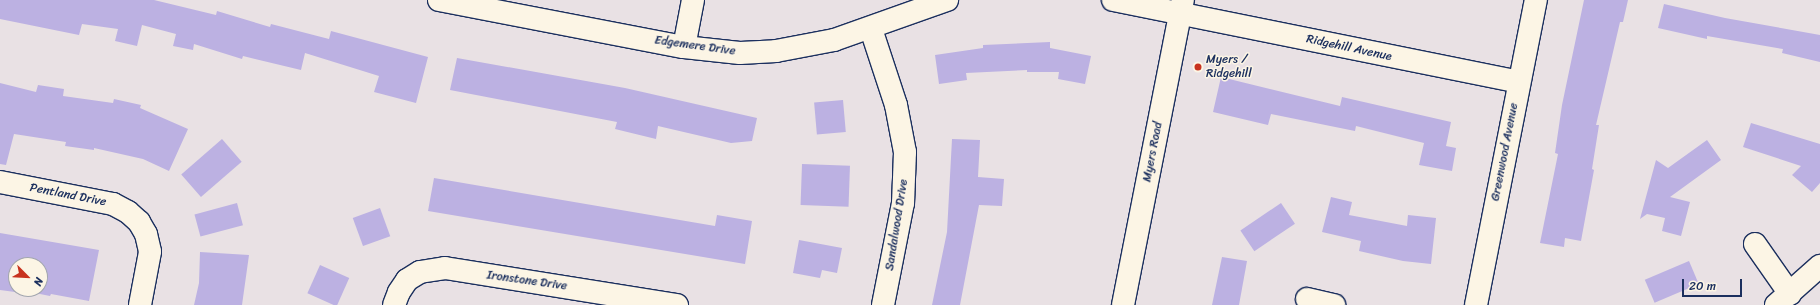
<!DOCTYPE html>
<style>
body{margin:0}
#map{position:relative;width:1820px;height:305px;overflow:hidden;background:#e9e1e4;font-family:Sriracha,sans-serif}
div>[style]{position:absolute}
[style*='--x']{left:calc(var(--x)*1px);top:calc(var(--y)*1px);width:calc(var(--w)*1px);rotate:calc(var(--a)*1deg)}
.building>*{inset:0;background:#bcb1e2;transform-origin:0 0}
.roads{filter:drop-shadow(1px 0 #1b2f5e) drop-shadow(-1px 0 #1b2f5e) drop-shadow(0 1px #1b2f5e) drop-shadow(0 -1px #1b2f5e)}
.minor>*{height:22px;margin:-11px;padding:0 11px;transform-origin:11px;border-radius:11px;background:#fcf5e5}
.secondary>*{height:22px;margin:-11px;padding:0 11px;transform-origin:11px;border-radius:11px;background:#fcf5e5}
.dots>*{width:11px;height:11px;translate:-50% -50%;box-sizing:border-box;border:2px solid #fcf5e5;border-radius:50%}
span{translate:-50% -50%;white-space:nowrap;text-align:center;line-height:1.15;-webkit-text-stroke:3px #fcf5e5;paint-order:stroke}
.street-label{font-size:12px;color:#1b2f5e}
.poi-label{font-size:12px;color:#1b2f5e}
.left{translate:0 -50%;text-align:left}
.north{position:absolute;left:8px;top:257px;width:40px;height:40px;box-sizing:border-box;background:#fcf5e5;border:1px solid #a2a6af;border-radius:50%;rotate:114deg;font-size:11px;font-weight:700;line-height:16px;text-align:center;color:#1b2f5e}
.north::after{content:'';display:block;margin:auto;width:14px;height:18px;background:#c8321e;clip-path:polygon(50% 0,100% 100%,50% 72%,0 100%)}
.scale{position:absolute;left:1682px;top:279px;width:60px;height:18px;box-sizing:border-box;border:2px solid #1b2f5e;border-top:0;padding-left:5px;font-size:12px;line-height:14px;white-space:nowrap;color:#1b2f5e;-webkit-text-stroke:3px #fcf5e5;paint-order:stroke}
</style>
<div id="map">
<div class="building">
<i style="clip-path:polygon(0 0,154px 0,216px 15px,217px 11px,270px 27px,271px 24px,329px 39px,331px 31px,428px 57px,416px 103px,374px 92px,379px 76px,305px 53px,301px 70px,243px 56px,242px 59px,194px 44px,193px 50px,173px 46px,176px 34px,142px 25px,137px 46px,115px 41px,118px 29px,82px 24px,79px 35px,0 19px)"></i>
<i style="clip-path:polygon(1584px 0,1628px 0,1623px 22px,1620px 22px,1596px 125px,1599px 125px,1592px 169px,1594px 170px,1581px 241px,1565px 238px,1564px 247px,1540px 243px,1558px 154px,1555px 153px,1562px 105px)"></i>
<i style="clip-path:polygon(1664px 4px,1725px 18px,1820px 35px,1820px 62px,1782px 53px,1783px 49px,1707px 36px,1707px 39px,1658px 28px)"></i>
<i style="clip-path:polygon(1050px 42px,1050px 48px,1091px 56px,1085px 84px,1058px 79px,1059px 72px,1027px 72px,1027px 70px,966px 73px,967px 80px,939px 84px,935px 55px,983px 48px,983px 45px)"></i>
<i style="clip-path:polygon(457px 58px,625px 88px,757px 118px,752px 141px,731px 143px,658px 126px,656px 139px,615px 129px,617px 122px,450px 90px)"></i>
<i style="clip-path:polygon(1221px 77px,1340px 106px,1342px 97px,1451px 122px,1446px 146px,1456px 148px,1452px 171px,1419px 165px,1424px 143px,1356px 126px,1355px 131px,1271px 114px,1268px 125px,1213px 112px)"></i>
<i style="clip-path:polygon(0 83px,36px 92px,38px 85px,64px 89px,63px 96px,113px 103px,114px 99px,141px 105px,140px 108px,188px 129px,169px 171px,143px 159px,94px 148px,94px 150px,65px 146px,66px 142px,14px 134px,6px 165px,0 164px)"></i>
<i style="left:843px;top:100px;width:32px;height:29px;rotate:85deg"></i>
<i style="clip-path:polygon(1751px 123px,1820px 144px,1820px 183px,1812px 192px,1792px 175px,1801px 166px,1743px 147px)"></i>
<i style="left:222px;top:139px;width:30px;height:54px;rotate:49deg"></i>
<i style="clip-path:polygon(952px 139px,980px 140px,978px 177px,1004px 179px,1002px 206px,979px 205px,960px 305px,932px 305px,947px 232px)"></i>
<i style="clip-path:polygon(1707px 140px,1721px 160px,1670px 197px,1690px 202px,1681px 236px,1662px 231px,1665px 218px,1647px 214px,1640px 219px,1656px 160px,1668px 168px)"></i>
<i style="left:802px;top:164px;width:48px;height:41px;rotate:2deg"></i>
<i style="clip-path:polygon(434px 178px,715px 226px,717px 215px,752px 221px,745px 264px,428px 211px)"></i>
<i style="clip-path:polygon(1331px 197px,1352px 202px,1349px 215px,1407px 226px,1408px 215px,1436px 218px,1431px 264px,1403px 261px,1359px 251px,1361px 241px,1322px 232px)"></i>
<i style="left:237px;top:203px;width:23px;height:44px;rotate:75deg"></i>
<i style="left:1281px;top:203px;width:25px;height:49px;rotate:56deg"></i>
<i style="left:380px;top:208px;width:30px;height:29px;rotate:70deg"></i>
<i style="clip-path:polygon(evenodd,0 233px,99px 250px,89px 301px,51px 294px,50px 296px,15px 289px,15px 292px,0 290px,0 233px,16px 265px,40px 265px,40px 289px,16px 289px,16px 265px)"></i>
<i style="clip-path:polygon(799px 240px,842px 248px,837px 273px,822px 270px,820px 278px,793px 273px)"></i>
<i style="clip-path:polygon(200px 252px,249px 255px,242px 305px,194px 305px,199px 283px)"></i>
<i style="clip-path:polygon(1222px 257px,1247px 261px,1239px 305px,1212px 305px)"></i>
<i style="left:1689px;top:261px;width:25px;height:48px;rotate:67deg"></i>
<i style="left:320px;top:265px;width:32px;height:31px;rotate:24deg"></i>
</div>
<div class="roads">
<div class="minor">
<i style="--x:439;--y:0;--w:249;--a:10.9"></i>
<i style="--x:684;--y:47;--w:56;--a:6.1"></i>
<i style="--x:740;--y:53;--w:36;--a:-3"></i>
<i style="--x:776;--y:51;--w:59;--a:-10.7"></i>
<i style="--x:834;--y:40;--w:120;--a:-19.5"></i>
<i style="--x:1113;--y:0;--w:414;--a:11.4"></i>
<i style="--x:871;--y:29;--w:80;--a:71.8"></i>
<i style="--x:896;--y:105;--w:48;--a:79.2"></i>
<i style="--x:905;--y:152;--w:51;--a:92.2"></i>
<i style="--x:903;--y:203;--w:104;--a:101.1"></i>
<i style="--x:684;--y:47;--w:48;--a:-79.2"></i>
<i style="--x:0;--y:182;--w:115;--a:11"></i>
<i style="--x:113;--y:204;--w:17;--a:28"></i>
<i style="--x:128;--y:212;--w:15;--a:42"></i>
<i style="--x:139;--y:222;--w:14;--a:60"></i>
<i style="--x:146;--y:234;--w:18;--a:77"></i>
<i style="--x:150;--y:252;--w:54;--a:100.7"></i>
<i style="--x:1755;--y:244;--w:61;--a:55"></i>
<i style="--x:1307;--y:299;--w:28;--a:13"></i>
<i style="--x:394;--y:305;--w:14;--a:-69"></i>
<i style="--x:399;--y:292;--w:14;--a:-56"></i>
<i style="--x:407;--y:280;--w:15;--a:-32"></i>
<i style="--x:420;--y:272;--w:25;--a:-9"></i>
<i style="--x:445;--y:268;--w:235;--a:9.1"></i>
<i style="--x:1476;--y:305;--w:311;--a:-78.9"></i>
<i style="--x:1776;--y:305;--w:59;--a:-41.6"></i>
</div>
<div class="secondary">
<i style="--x:1123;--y:305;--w:311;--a:-78.9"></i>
</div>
</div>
<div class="dots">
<i style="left:1198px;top:67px;background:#c8321e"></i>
</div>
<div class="street-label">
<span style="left:695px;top:46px;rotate:8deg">Edgemere Drive</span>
<span style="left:1349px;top:48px;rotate:12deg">Ridgehill Avenue</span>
<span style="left:1153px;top:152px;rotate:-79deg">Myers Road</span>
<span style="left:1505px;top:152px;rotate:-79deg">Greenwood Avenue</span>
<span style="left:68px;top:195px;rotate:11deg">Pentland Drive</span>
<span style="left:897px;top:225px;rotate:-81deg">Sandalwood Drive</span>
<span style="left:527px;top:281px;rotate:8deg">Ironstone Drive</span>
</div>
<div class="poi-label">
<span class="left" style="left:1206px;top:67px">Myers /<br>Ridgehill</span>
</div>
<div class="north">N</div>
<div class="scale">20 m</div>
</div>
